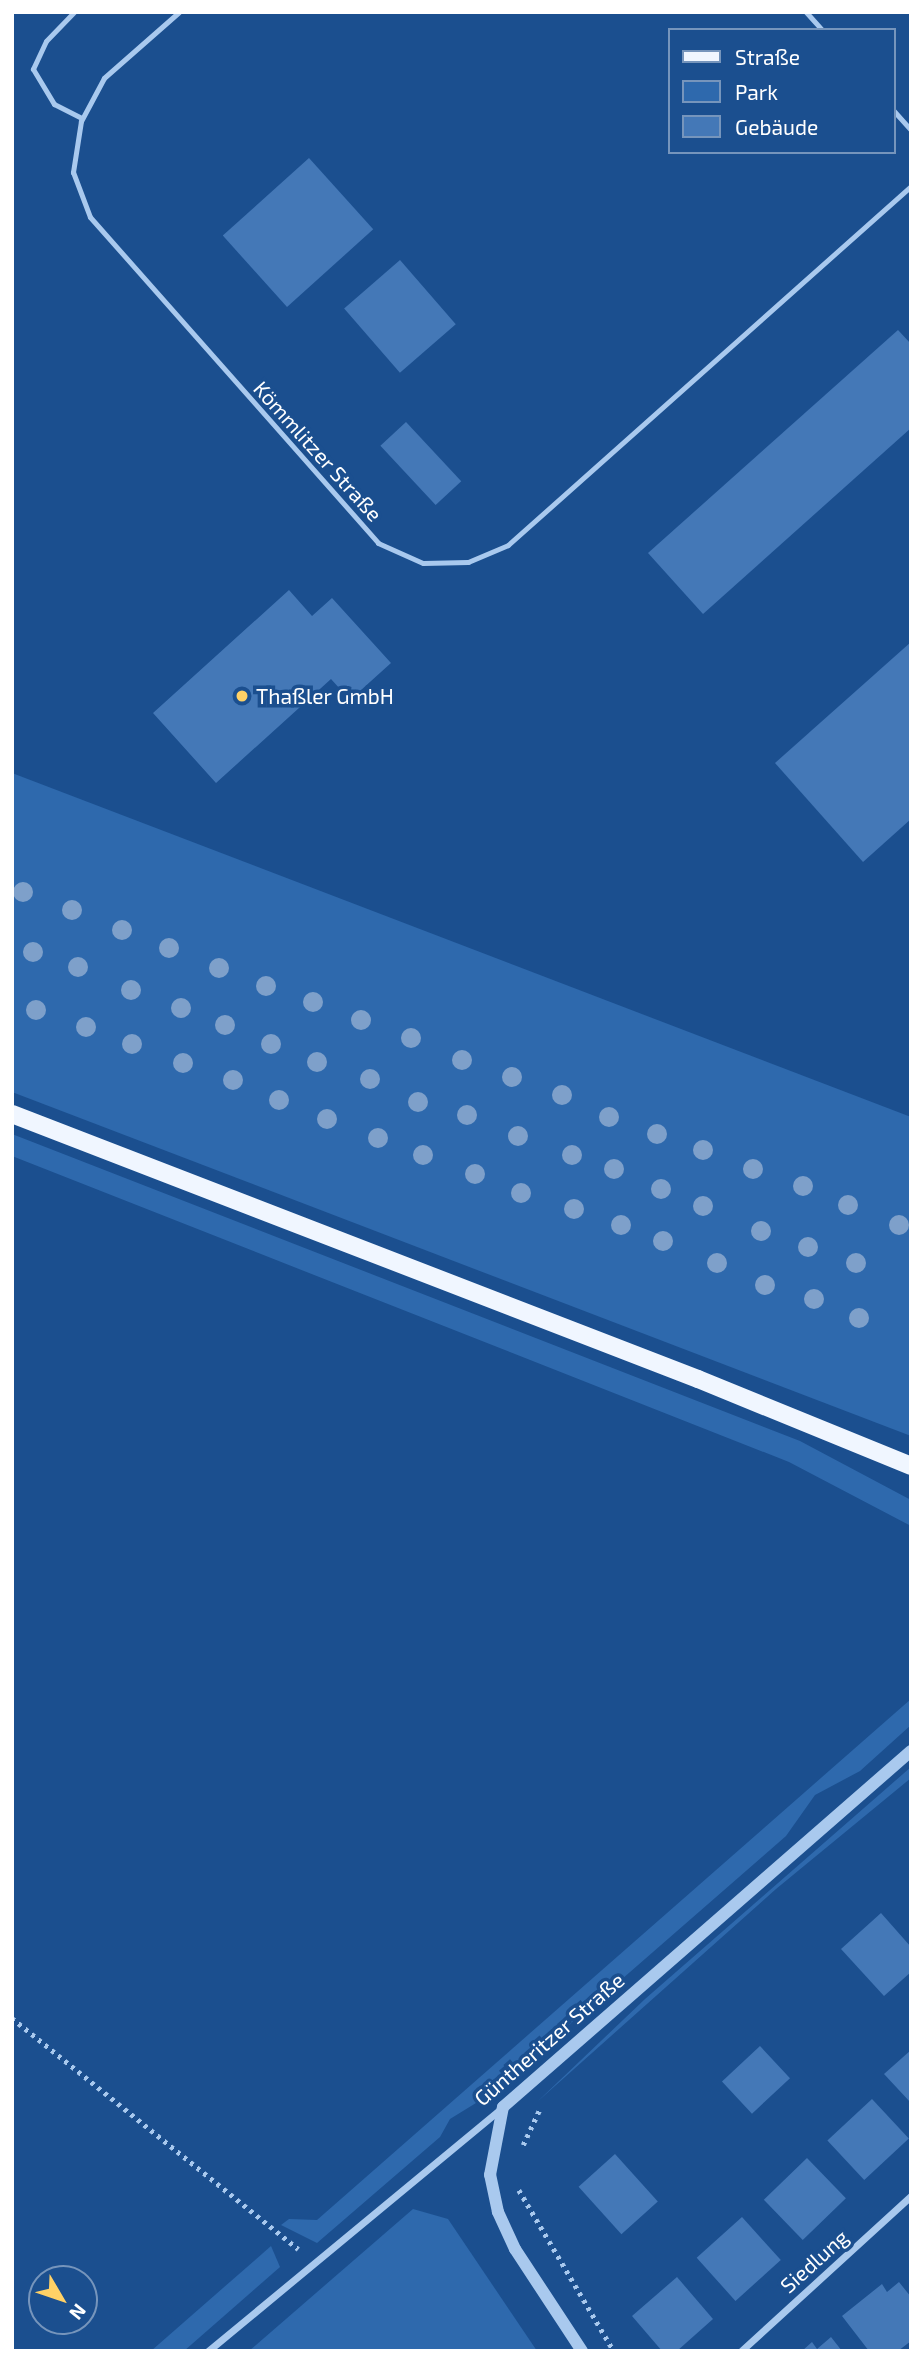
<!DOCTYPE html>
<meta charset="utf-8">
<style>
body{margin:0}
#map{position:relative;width:923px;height:2363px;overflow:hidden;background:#1b4f8f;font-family:"Exo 2",sans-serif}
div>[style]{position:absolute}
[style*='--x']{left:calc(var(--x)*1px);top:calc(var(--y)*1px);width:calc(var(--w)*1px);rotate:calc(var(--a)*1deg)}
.green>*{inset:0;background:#2e69ad}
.building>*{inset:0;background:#4478b7;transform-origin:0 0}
.path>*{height:4.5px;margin-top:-2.25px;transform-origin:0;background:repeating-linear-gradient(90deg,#a9c9ee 0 3.5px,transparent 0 8.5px)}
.service>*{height:5px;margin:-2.5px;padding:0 2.5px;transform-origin:2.5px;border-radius:2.5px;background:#a9c9ee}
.minor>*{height:7px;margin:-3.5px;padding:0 3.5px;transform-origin:3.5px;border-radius:3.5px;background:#a9c9ee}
.tertiary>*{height:12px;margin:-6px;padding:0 6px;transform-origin:6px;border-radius:6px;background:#a9c9ee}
.primary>*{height:18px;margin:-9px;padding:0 9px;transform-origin:9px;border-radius:9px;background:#f0f6ff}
.trees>*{width:20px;height:20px;margin:-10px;border-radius:50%;background:#7ea0ca}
.dots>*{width:19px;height:19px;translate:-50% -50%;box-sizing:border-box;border:4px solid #1b4f8f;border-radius:50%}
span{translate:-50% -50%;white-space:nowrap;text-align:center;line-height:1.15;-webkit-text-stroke:7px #1b4f8f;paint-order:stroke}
.street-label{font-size:21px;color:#fff}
.poi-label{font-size:21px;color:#fff}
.left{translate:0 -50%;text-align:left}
.frame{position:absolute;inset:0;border:14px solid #fff;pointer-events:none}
.legend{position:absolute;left:668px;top:28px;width:228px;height:126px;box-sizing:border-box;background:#1b4f8f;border:2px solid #7695bc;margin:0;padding:9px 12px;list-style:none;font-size:21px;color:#fff}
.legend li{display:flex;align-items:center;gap:14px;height:35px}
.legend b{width:35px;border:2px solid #7695bc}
.north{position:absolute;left:28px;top:2265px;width:70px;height:70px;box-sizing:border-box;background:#1b4f8f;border:2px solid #7695bc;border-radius:50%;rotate:129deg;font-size:19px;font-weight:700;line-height:28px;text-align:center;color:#fff}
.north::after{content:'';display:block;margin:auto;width:24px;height:32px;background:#ffd166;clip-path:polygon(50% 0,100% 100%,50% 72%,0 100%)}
</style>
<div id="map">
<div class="green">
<i style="clip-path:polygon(12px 773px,911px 1117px,911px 1436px,12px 1092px)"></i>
<i style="clip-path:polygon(12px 1134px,800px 1441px,911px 1500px,911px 1526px,789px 1462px,12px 1156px)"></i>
<i style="clip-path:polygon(911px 1699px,911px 1725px,860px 1771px,815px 1795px,786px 1836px,489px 2095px,450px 2119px,440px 2137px,317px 2243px,281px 2225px,289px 2219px,317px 2220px)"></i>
<i style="clip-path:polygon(911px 1767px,911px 1778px,776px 1889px,537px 2102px,645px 1999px)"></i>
<i style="clip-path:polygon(413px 2209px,448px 2219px,537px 2351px,249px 2351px)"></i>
<i style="clip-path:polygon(271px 2246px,280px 2267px,184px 2351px,151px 2351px)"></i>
</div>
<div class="building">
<i style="left:309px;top:158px;width:96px;height:116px;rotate:48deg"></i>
<i style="left:400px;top:260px;width:85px;height:74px;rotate:49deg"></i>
<i style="clip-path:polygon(898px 330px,911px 344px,911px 428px,703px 614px,648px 553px)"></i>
<i style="left:406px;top:422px;width:81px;height:35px;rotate:47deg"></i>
<i style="clip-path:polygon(289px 590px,312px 616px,332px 598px,391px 663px,350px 700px,331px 679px,216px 783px,153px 713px)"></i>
<i style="clip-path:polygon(911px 642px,911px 819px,863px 862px,775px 763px)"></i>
<i style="clip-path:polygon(881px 1913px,911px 1947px,911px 1972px,884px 1996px,841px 1949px)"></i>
<i style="left:760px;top:2046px;width:44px;height:52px;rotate:47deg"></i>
<i style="clip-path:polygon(911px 2050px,911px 2103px,884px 2074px)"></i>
<i style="left:872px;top:2099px;width:54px;height:61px;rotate:47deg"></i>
<i style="left:615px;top:2154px;width:64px;height:49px;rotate:48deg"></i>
<i style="left:807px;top:2158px;width:56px;height:60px;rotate:46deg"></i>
<i style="left:742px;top:2217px;width:58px;height:61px;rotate:48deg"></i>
<i style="clip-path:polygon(677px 2277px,713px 2319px,677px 2351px,662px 2351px,632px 2316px)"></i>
<i style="clip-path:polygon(899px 2282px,911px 2297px,911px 2341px,898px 2351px,869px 2351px,842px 2316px,882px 2284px,887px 2292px)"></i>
<i style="clip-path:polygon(831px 2337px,842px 2351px,802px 2351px,812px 2342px,817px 2349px)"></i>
</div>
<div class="path">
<i style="--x:12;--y:2018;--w:368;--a:38.9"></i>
<i style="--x:523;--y:2145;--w:40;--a:-65"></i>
<i style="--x:519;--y:2190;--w:187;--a:59.5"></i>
</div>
<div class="service">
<i style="--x:74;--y:12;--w:40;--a:134"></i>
<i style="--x:46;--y:41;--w:31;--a:115"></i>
<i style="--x:33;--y:69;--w:41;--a:59"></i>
<i style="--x:54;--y:104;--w:31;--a:27"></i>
<i style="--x:179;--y:12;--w:100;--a:138.7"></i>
<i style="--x:104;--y:78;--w:49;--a:118.1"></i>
<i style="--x:81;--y:121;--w:52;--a:98.9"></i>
<i style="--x:73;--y:172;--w:48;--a:69.3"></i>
<i style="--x:90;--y:217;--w:435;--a:48.5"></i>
<i style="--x:378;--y:543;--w:49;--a:24"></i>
<i style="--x:423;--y:563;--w:45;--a:-1.3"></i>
<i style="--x:468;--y:562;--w:43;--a:-23"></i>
<i style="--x:508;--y:545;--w:540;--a:-41.7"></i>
<i style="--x:806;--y:12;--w:24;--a:48"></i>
<i style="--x:893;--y:110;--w:27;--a:48"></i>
</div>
<div class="minor">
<i style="--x:208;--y:2351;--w:381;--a:-39.6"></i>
<i style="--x:741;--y:2351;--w:230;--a:-42.4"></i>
</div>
<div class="tertiary">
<i style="--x:582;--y:2351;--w:122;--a:-123.3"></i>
<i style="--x:515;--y:2249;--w:41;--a:-114.7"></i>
<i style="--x:498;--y:2212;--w:38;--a:-102"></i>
<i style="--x:490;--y:2175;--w:69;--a:-79.2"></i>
<i style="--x:503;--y:2107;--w:541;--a:-41.11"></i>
</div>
<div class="primary">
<i style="--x:12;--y:1114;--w:735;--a:21.12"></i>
<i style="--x:698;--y:1379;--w:230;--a:22.2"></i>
</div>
<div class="trees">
<i style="left:23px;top:892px"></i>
<i style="left:72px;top:910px"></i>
<i style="left:122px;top:930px"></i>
<i style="left:169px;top:948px"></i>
<i style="left:33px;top:952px"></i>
<i style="left:78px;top:967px"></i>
<i style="left:219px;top:968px"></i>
<i style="left:266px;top:986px"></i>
<i style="left:131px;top:990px"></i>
<i style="left:313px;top:1002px"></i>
<i style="left:181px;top:1008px"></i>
<i style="left:36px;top:1010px"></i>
<i style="left:361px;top:1020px"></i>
<i style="left:225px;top:1025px"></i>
<i style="left:86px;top:1027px"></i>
<i style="left:411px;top:1038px"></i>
<i style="left:132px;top:1044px"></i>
<i style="left:271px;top:1044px"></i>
<i style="left:462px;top:1060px"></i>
<i style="left:317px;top:1062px"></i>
<i style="left:183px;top:1063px"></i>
<i style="left:512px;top:1077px"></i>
<i style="left:370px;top:1079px"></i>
<i style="left:233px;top:1080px"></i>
<i style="left:562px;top:1095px"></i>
<i style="left:279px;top:1100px"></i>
<i style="left:418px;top:1102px"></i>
<i style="left:467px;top:1115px"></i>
<i style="left:609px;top:1117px"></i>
<i style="left:327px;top:1119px"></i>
<i style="left:657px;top:1134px"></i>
<i style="left:518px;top:1136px"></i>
<i style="left:378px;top:1138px"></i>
<i style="left:703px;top:1150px"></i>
<i style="left:423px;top:1155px"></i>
<i style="left:572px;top:1155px"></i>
<i style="left:614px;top:1169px"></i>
<i style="left:753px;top:1169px"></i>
<i style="left:475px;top:1174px"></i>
<i style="left:803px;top:1186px"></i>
<i style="left:661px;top:1189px"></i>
<i style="left:521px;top:1193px"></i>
<i style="left:848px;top:1205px"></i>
<i style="left:703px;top:1206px"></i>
<i style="left:574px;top:1209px"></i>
<i style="left:621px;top:1225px"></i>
<i style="left:899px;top:1225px"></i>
<i style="left:761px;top:1231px"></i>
<i style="left:663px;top:1241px"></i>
<i style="left:808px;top:1247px"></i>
<i style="left:717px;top:1263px"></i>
<i style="left:856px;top:1263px"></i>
<i style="left:765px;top:1285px"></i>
<i style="left:814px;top:1299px"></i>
<i style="left:859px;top:1318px"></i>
</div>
<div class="dots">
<i style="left:242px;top:696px;background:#ffd166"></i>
</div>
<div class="street-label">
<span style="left:318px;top:451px;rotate:48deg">Kömmlitzer Straße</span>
<span style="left:549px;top:2039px;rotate:-41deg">Güntheritzer Straße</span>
<span style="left:814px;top:2261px;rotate:-42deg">Siedlung</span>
</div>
<div class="poi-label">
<span class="left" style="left:256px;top:696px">Thaßler GmbH</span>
</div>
<div class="frame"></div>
<ul class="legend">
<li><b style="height:9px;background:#f0f6ff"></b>Straße</li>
<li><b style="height:19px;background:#2e69ad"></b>Park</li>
<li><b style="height:19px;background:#4478b7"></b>Gebäude</li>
</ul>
<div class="north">N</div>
</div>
